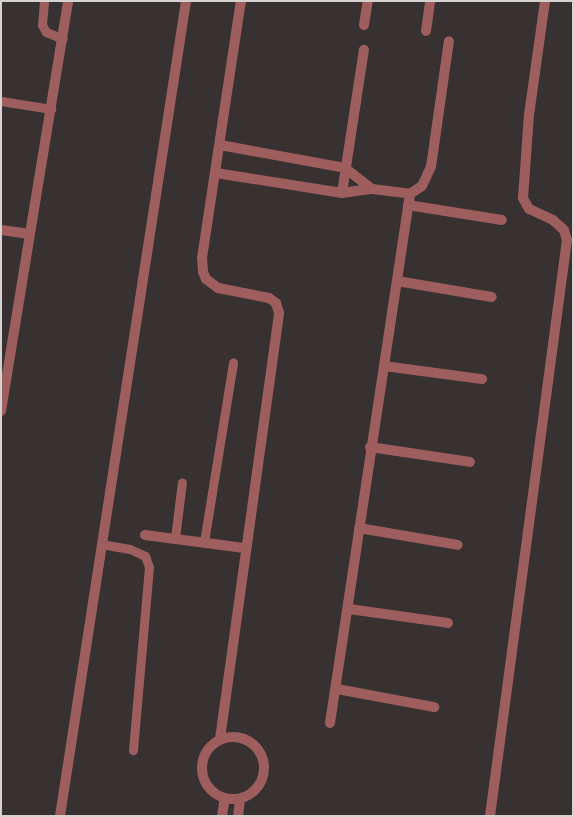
<!DOCTYPE html>
<style>
body{margin:0}
#map{position:relative;width:574px;height:817px;overflow:hidden;background:#383131;font-family:"Source Sans 3",sans-serif}
div>[style]{position:absolute}
[style*='--x']{left:calc(var(--x)*1px);top:calc(var(--y)*1px);width:calc(var(--w)*1px);rotate:calc(var(--a)*1deg)}
.lane>*{height:9px;margin:-4.5px;padding:0 4.5px;transform-origin:4.5px;border-radius:4.5px;background:#9e5e5d}
.street>*{height:10px;margin:-5px;padding:0 5px;transform-origin:5px;border-radius:5px;background:#9e5e5d}
.street>.ring{margin:-5px;padding:0;box-sizing:content-box;background:none;border:10px solid #9e5e5d;border-radius:50%}
span{translate:-50% -50%;white-space:nowrap;text-align:center;line-height:1.15;-webkit-text-stroke:4px #383131;paint-order:stroke}
.frame{position:absolute;inset:0;border:2px solid #d6d2d2;pointer-events:none}
</style>
<div id="map">
<div class="lane">
<i style="--x:44;--y:2;--w:23;--a:95"></i>
<i style="--x:42;--y:25;--w:8;--a:60"></i>
<i style="--x:46;--y:32;--w:18;--a:22"></i>
<i style="--x:1;--y:101;--w:51;--a:9.1"></i>
<i style="--x:175;--y:538;--w:56;--a:-82.9"></i>
<i style="--x:204;--y:542;--w:182;--a:-80.8"></i>
<i style="--x:101;--y:544;--w:29;--a:10"></i>
<i style="--x:130;--y:549;--w:17;--a:25"></i>
<i style="--x:145;--y:556;--w:12;--a:70"></i>
<i style="--x:149;--y:567;--w:184;--a:95"></i>
</div>
<div class="street">
<i style="--x:364;--y:25;--w:24;--a:-81"></i>
<i style="--x:426;--y:31;--w:30;--a:-82"></i>
<i style="--x:220;--y:145;--w:127;--a:10.4"></i>
<i style="--x:345;--y:168;--w:34;--a:38"></i>
<i style="--x:216;--y:173;--w:128;--a:9"></i>
<i style="--x:342;--y:193;--w:30;--a:-8"></i>
<i style="--x:372;--y:189;--w:38;--a:7"></i>
<i style="--x:410;--y:194;--w:14;--a:-34"></i>
<i style="--x:422;--y:186;--w:21;--a:-65"></i>
<i style="--x:431;--y:167;--w:127;--a:-81.9"></i>
<i style="--x:342;--y:193;--w:145;--a:-81.3"></i>
<i style="--x:408;--y:205;--w:95;--a:9.1"></i>
<i style="--x:1;--y:230;--w:27;--a:8"></i>
<i style="--x:397;--y:281;--w:96;--a:9.6"></i>
<i style="--x:384;--y:366;--w:99;--a:7.6"></i>
<i style="--x:1;--y:411;--w:415;--a:-80.7"></i>
<i style="--x:370;--y:447;--w:101;--a:8.5"></i>
<i style="--x:359;--y:528;--w:100;--a:9.7"></i>
<i style="--x:145;--y:535;--w:100;--a:7.5"></i>
<i style="--x:349;--y:609;--w:100;--a:8"></i>
<i style="--x:337;--y:689;--w:99;--a:10.5"></i>
<i style="--x:330;--y:723;--w:535;--a:-81.4"></i>
<i class="ring" style="left:202px;top:737px;width:52px;height:52px"></i>
<i style="--x:220;--y:739;--w:430;--a:-82.1"></i>
<i style="--x:279;--y:313;--w:10;--a:-107"></i>
<i style="--x:276;--y:303;--w:9;--a:-144"></i>
<i style="--x:269;--y:298;--w:52;--a:-168.9"></i>
<i style="--x:218;--y:288;--w:15;--a:-143"></i>
<i style="--x:206;--y:279;--w:8;--a:-113"></i>
<i style="--x:203;--y:272;--w:14;--a:-94"></i>
<i style="--x:202;--y:258;--w:260;--a:-81.4"></i>
<i style="--x:60;--y:816;--w:825;--a:-81.21"></i>
<i style="--x:222;--y:816;--w:18;--a:-81"></i>
<i style="--x:238;--y:816;--w:17;--a:-83"></i>
<i style="--x:490;--y:816;--w:581;--a:-82.39"></i>
<i style="--x:567;--y:240;--w:10;--a:-107"></i>
<i style="--x:564;--y:230;--w:15;--a:-138"></i>
<i style="--x:553;--y:220;--w:26;--a:-155"></i>
<i style="--x:529;--y:209;--w:13;--a:-119"></i>
<i style="--x:523;--y:198;--w:83;--a:-85.9"></i>
<i style="--x:529;--y:115;--w:115;--a:-82"></i>
</div>
<div class="frame"></div>
</div>
